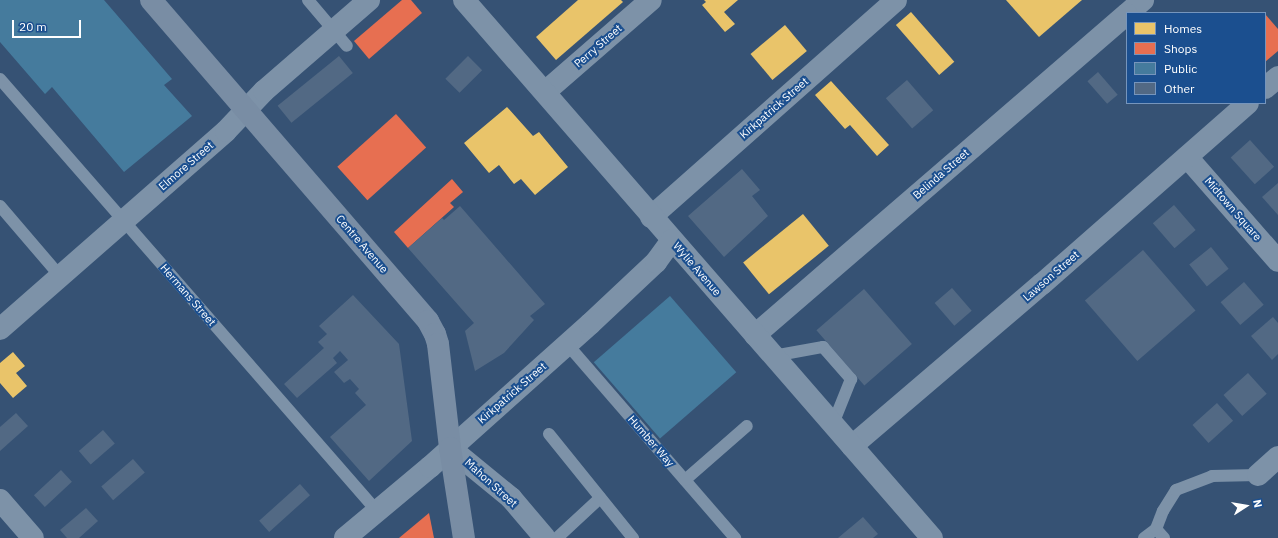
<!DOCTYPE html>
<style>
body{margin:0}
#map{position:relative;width:1278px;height:538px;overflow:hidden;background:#365274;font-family:"IBM Plex Sans",sans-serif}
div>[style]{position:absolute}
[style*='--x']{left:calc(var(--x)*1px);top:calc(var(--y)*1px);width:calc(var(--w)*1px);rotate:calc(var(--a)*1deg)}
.homes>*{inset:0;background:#e9c46a;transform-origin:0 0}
.shops>*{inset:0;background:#e76f51;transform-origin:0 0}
.public>*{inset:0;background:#457b9d;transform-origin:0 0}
.building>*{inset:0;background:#526984;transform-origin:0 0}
.service>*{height:12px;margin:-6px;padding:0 6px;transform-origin:6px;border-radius:6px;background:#7d92a8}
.minor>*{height:22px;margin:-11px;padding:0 11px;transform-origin:11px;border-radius:11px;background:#7d92a8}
.tertiary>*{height:22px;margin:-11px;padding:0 11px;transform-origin:11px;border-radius:11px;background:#7d92a8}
.secondary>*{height:22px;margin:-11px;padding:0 11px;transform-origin:11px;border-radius:11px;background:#798da4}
span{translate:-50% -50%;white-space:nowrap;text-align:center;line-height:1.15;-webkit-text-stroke:4px #1b4f8f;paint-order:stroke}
.street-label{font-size:11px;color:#fff}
.legend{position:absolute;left:1126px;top:12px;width:140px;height:92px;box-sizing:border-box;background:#1b4f8f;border:1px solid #7695bc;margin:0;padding:5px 7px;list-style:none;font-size:12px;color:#fff}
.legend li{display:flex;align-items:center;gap:8px;height:20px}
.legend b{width:20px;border:1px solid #7695bc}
.north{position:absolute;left:1226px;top:486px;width:40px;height:40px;-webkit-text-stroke:3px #1b4f8f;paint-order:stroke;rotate:78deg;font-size:11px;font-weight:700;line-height:16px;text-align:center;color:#fff}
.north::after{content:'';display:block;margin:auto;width:14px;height:18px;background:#fff;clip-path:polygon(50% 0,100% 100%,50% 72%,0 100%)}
.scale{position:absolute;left:12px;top:20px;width:69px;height:18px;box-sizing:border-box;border:2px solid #fff;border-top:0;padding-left:5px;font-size:12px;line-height:14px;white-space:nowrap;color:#fff;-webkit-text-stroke:3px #1b4f8f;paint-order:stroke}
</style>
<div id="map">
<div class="homes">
<i style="clip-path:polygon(578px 0,621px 0,623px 2px,556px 60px,536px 37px)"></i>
<i style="clip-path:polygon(704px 0,738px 0,724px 12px,735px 24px,725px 32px,702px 5px,706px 2px)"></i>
<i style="clip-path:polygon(1006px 0,1082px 0,1039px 37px)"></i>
<i style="left:911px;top:12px;width:66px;height:20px;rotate:49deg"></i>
<i style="left:785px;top:25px;width:34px;height:45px;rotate:50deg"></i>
<i style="clip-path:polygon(831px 81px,889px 145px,877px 156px,850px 125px,845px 129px,815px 95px)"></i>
<i style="clip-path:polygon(507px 107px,533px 136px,539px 132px,568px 167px,535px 195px,521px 179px,514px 184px,499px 165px,489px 173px,464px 143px)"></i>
<i style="left:803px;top:214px;width:41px;height:77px;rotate:51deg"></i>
<i style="clip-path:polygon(13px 352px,25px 366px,16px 373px,27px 386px,13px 398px,0 383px,0 363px)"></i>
</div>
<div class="shops">
<i style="clip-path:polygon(402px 0,411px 0,422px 13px,369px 59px,354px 41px)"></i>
<i style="clip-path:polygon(1265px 14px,1278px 29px,1278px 51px,1265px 62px)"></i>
<i style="left:396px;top:114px;width:45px;height:79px;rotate:48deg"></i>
<i style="clip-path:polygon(452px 179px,463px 192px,450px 203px,454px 207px,408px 248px,394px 232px)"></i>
<i style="clip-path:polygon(429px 513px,434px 538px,399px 538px)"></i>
</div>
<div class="public">
<i style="clip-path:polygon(0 0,104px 0,172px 79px,164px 85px,192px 116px,124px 172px,52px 87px,45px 94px,0 42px)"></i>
<i style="left:670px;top:296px;width:101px;height:101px;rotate:49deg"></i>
</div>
<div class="building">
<i style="left:339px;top:56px;width:22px;height:79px;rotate:51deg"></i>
<i style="left:468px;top:56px;width:20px;height:32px;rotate:45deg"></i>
<i style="left:1098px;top:72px;width:30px;height:14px;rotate:49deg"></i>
<i style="left:907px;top:80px;width:40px;height:28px;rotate:49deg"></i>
<i style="left:1250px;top:140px;width:36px;height:26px;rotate:48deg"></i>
<i style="clip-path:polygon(742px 169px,760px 190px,752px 196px,768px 216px,724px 257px,688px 216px)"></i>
<i style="clip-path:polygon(1278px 183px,1278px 215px,1262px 197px)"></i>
<i style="left:1174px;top:205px;width:33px;height:28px;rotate:49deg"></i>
<i style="clip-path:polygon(460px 206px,545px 304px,530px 316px,534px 320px,504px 353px,475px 371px,465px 331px,474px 323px,408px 248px,442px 218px,444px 220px)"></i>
<i style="left:1211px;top:247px;width:28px;height:28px;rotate:51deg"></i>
<i style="left:1143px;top:250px;width:80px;height:77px;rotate:49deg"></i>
<i style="left:1244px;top:282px;width:30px;height:31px;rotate:49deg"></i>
<i style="left:952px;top:288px;width:30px;height:23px;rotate:49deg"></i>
<i style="left:864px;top:289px;width:73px;height:63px;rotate:49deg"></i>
<i style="clip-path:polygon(353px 295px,399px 344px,412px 441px,369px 481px,330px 437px,366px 405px,355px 393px,359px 389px,350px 379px,344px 383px,334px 372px,348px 360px,340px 351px,333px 358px,337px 363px,297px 398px,284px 384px,324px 348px,318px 342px,327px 334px,319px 326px)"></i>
<i style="clip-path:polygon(1273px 317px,1278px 323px,1278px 354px,1272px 360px,1251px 336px)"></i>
<i style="left:1248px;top:373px;width:28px;height:33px;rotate:48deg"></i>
<i style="left:1217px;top:403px;width:24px;height:33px;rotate:48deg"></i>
<i style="clip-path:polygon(16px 413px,28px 426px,0 451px,0 427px)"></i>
<i style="left:103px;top:430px;width:18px;height:32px;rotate:49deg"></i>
<i style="left:133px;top:459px;width:18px;height:42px;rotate:49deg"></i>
<i style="left:61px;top:470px;width:16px;height:37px;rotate:47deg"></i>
<i style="left:300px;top:484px;width:15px;height:55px;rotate:48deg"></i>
<i style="clip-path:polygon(86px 508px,98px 521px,79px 538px,67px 538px,60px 530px)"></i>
<i style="clip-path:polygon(863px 517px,878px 534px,873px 538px,838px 538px)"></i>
</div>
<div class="service">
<i style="--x:308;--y:0;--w:60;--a:49.7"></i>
<i style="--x:0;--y:79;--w:572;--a:48.9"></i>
<i style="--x:0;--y:206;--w:92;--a:49.4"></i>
<i style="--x:567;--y:344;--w:257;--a:49.1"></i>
<i style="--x:773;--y:356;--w:51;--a:-10.2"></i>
<i style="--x:823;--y:347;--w:43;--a:48.8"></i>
<i style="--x:851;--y:379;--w:48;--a:111.8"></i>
<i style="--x:549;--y:434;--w:134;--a:51.1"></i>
<i style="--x:685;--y:480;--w:82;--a:-41.1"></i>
<i style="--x:1156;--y:529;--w:12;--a:48"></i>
<i style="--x:557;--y:538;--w:59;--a:-42.9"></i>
<i style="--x:1144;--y:538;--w:15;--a:-37"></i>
<i style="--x:1156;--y:529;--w:19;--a:-69"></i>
<i style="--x:1163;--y:511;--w:25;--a:-58"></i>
<i style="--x:1176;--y:490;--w:39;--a:-21"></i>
<i style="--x:1212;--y:476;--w:46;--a:-1.2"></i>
</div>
<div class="minor">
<i style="--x:1128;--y:13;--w:20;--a:-41"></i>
<i style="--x:1265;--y:88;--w:17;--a:-40"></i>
<i style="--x:545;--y:92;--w:140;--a:-41"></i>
<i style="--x:1187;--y:157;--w:138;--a:48.8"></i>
<i style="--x:651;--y:217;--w:327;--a:-41.5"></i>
<i style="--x:0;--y:329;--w:300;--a:-41.2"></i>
<i style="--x:226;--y:131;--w:55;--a:-46.5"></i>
<i style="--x:264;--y:91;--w:139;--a:-40.9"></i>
<i style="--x:755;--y:335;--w:491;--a:-40.8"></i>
<i style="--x:852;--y:446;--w:250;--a:-40.5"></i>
<i style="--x:1042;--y:284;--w:274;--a:-41.3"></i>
<i style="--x:450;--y:448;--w:79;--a:39.3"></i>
<i style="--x:511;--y:498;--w:52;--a:49.6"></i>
<i style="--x:1258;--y:475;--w:27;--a:-42"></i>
<i style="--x:0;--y:500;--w:50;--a:49"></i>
</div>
<div class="tertiary">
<i style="--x:464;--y:0;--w:713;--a:48.98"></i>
<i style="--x:345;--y:538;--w:111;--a:-39.9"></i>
<i style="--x:430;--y:467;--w:215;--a:-41.8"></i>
<i style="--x:590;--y:324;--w:91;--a:-43.2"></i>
<i style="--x:656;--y:262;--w:27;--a:-54"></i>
</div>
<div class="secondary">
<i style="--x:151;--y:0;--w:424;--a:49.2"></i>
<i style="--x:428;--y:321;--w:15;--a:62"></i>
<i style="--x:435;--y:334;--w:10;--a:73"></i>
<i style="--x:438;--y:344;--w:105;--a:83.4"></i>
<i style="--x:450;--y:448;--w:91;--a:81.2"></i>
</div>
<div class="street-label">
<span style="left:598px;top:46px;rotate:-41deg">Perry Street</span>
<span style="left:774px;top:108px;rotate:-41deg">Kirkpatrick Street</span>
<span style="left:186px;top:166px;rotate:-41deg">Elmore Street</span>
<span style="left:941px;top:174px;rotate:-41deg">Belinda Street</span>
<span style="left:1233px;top:209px;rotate:49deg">Midtown Square</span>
<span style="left:362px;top:244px;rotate:49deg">Centre Avenue</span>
<span style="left:697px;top:269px;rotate:49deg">Wylie Avenue</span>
<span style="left:1051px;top:276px;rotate:-41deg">Lawson Street</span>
<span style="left:188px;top:295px;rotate:49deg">Hermans Street</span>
<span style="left:512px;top:393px;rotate:-41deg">Kirkpatrick Street</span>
<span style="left:651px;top:441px;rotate:49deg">Humber Way</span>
<span style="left:491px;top:483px;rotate:42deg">Mahon Street</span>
</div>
<ul class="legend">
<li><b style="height:11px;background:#e9c46a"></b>Homes</li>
<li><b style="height:11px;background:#e76f51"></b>Shops</li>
<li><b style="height:11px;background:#457b9d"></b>Public</li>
<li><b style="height:11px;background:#526984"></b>Other</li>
</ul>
<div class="north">N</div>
<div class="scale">20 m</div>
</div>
